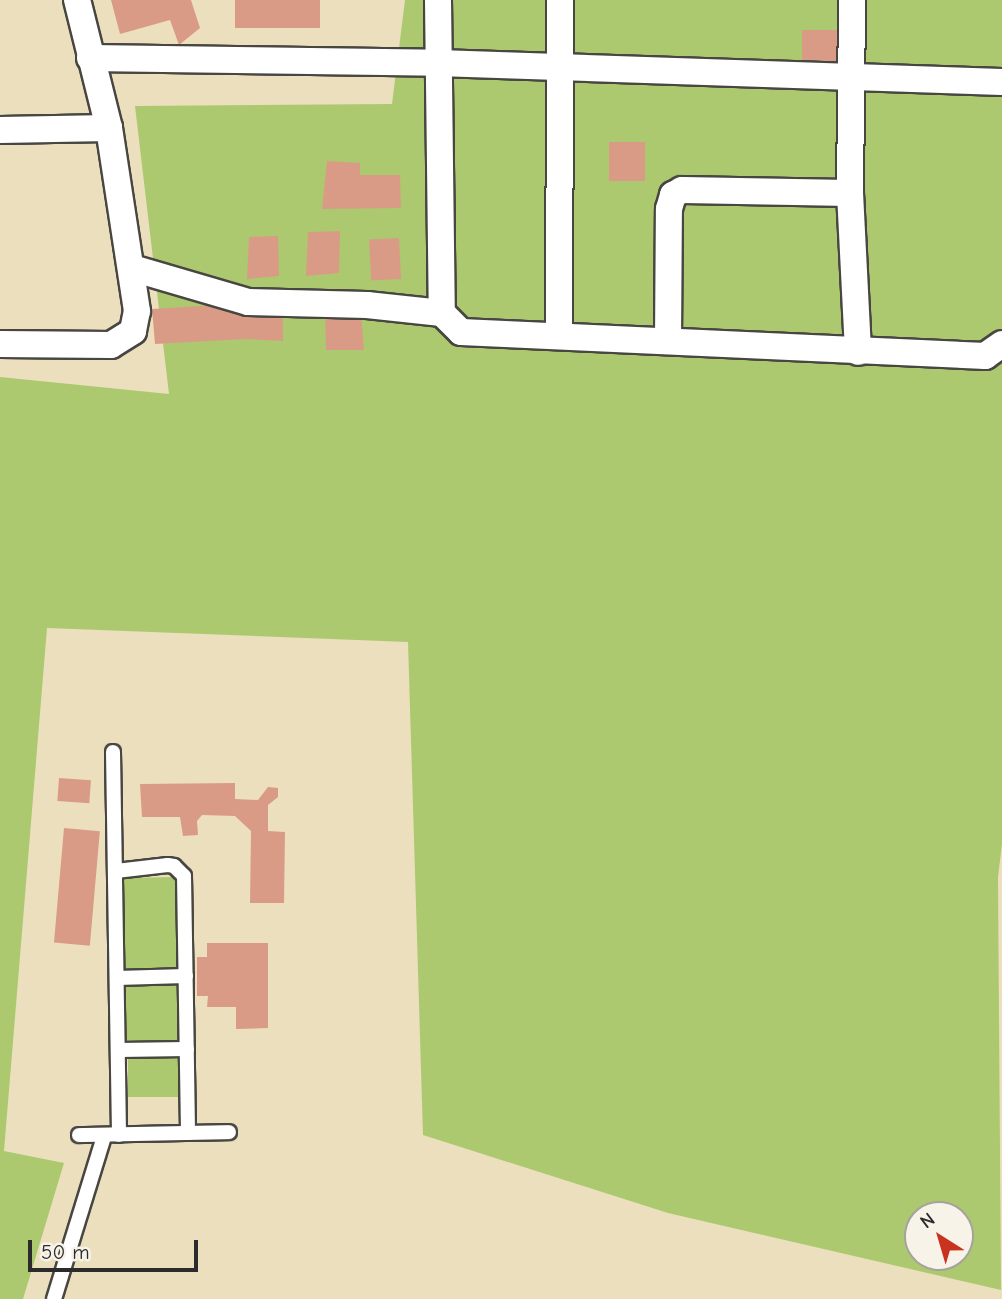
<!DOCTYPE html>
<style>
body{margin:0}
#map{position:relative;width:1002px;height:1299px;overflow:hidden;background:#ecdfbd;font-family:"Comic Neue",sans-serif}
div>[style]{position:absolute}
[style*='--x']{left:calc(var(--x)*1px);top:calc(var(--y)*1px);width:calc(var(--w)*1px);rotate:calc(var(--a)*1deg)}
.green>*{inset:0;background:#acc96f;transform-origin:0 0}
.building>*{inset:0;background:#da9b86;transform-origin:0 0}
.roads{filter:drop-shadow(2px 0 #484641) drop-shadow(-2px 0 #484641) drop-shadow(0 2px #484641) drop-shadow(0 -2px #484641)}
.lane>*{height:14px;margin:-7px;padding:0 7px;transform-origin:7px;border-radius:7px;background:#fff}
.street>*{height:26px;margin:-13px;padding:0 13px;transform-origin:13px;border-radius:13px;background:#fff}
span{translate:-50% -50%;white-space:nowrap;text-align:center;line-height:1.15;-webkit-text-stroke:5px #f7f3e8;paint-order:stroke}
.north{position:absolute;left:904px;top:1201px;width:70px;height:70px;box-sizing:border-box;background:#f7f3e8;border:2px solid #a5a39c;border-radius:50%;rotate:323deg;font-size:19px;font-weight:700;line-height:28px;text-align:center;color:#2b2b2b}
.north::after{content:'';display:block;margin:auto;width:24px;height:32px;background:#c8321e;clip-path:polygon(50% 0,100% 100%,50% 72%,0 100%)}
.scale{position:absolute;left:28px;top:1240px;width:170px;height:32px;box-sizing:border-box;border:4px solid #2b2b2b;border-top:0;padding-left:9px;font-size:21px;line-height:24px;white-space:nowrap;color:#2b2b2b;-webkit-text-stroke:5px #f7f3e8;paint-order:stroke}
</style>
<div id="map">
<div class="green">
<i style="clip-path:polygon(evenodd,405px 0,1002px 0,1002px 844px,998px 877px,1001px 1290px,668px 1213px,423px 1135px,408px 642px,47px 628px,4px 1151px,64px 1163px,23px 1299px,0 1299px,0 377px,169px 394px,135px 106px,392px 104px,405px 0,918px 1215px,960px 1215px,960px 1257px,918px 1257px,918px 1215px)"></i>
<i style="left:176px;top:877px;width:92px;height:53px;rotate:89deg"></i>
<i style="left:177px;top:983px;width:58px;height:54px;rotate:89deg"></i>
<i style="left:180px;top:1055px;width:42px;height:52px;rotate:90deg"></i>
</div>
<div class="building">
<i style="clip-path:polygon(111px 0,191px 0,200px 28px,179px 45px,170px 20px,120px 34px)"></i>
<i style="left:235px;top:0;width:85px;height:28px"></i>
<i style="left:802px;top:30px;width:37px;height:38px"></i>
<i style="left:609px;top:142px;width:36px;height:39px"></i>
<i style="clip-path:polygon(327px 161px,360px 163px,360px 175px,400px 175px,401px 208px,322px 209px)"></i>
<i style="clip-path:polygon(340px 231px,339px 273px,306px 276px,308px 232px)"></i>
<i style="clip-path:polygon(278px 236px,279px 276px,247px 279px,249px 237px)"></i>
<i style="left:399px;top:238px;width:41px;height:30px;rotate:87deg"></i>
<i style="clip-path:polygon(201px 306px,283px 307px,283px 341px,245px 339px,155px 344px,152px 309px)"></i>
<i style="clip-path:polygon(325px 308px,361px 313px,364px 350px,326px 350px)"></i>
<i style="left:59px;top:778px;width:32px;height:23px;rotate:4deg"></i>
<i style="clip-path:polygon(235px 783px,235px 799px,258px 800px,268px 787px,278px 788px,278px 797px,268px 805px,268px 831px,285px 832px,284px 903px,250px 903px,251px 831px,235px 816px,202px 815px,197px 821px,198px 835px,183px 836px,180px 817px,142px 817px,140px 784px)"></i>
<i style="left:64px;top:828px;width:36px;height:115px;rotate:5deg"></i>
<i style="clip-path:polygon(207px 943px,268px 943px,268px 1028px,236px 1029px,236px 1007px,207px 1007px,208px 996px,197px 996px,197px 957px,207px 957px)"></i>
</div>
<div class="roads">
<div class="lane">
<i style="--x:113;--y:752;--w:383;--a:89.1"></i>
<i style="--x:116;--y:871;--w:52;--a:-6.6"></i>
<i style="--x:168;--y:865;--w:6;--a:9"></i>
<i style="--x:174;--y:866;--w:14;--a:45"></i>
<i style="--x:184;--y:876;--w:257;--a:89.1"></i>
<i style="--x:117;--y:978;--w:69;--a:-1.7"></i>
<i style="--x:119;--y:1050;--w:68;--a:-0.8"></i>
<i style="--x:79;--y:1135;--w:150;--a:-1.1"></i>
<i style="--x:54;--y:1299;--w:170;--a:-72.9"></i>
</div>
<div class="street">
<i style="--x:438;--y:0;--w:313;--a:89.3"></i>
<i style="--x:442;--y:313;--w:27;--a:45"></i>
<i style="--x:461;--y:332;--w:525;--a:2.62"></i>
<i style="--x:985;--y:356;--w:21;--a:-35"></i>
<i style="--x:90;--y:58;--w:348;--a:0.8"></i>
<i style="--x:438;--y:63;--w:564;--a:1.93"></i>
<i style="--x:0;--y:130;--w:109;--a:-1.1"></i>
<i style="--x:109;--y:128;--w:132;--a:-104"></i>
<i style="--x:850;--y:193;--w:159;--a:87.1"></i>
<i style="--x:132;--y:268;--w:121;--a:16.3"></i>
<i style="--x:248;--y:302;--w:119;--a:1.4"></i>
<i style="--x:367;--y:305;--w:75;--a:6.1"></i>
<i style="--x:559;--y:336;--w:336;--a:-89.8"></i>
<i style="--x:668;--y:341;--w:132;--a:-89.6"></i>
<i style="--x:669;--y:209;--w:15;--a:-74"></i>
<i style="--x:673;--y:195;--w:10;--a:-29"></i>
<i style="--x:682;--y:190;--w:168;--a:1"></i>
<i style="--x:850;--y:193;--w:193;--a:-89.4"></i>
<i style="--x:0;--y:344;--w:111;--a:0.5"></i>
<i style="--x:111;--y:345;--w:26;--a:-32"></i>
<i style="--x:133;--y:331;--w:20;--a:-79"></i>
<i style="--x:137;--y:311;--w:185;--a:-98.7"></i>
</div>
</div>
<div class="north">N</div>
<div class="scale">50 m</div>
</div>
